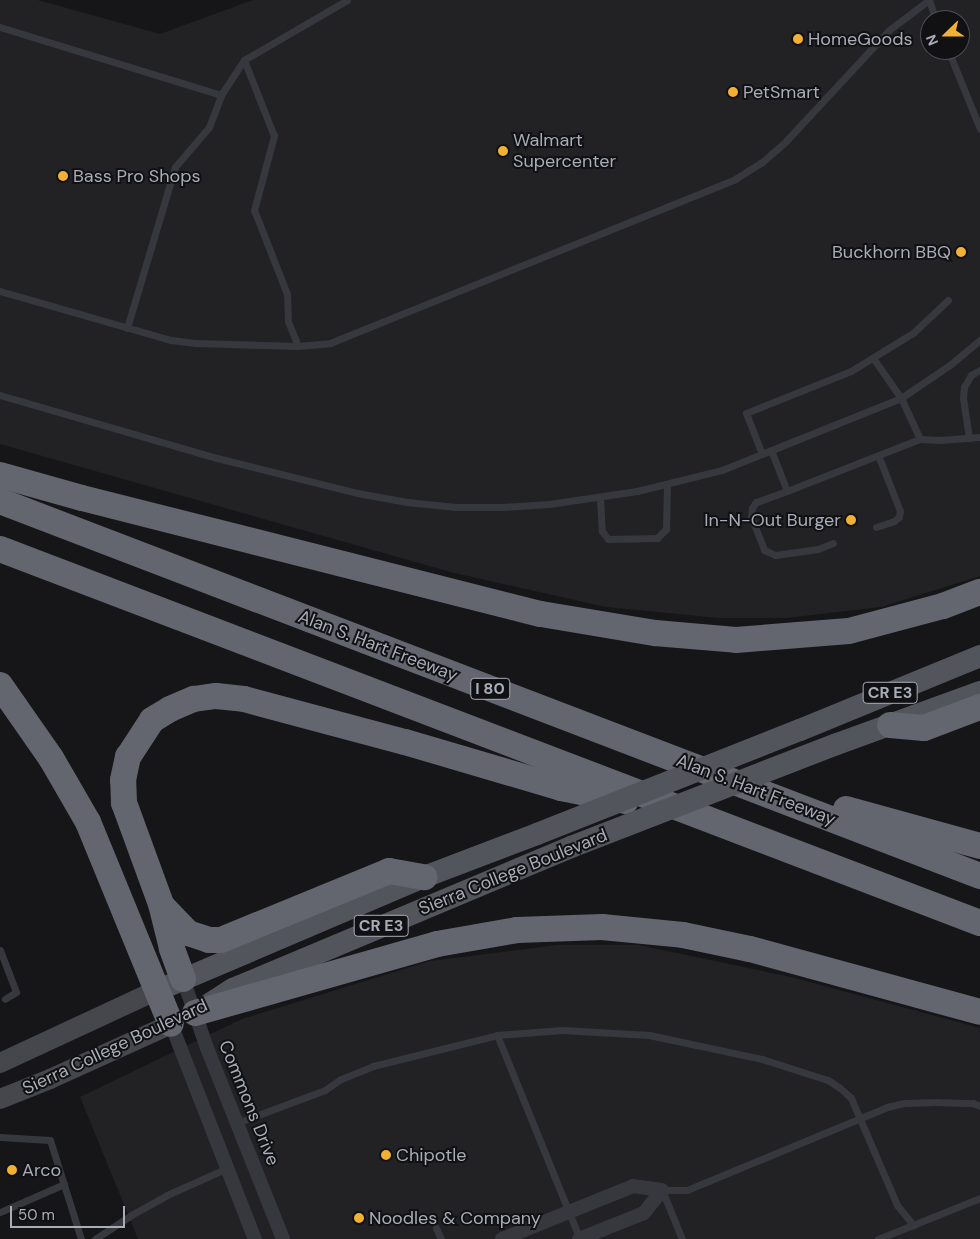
<!DOCTYPE html>
<style>
body{margin:0}
#map{position:relative;width:980px;height:1239px;overflow:hidden;background:#161618;font-family:"DM Sans",sans-serif}
div>[style]{position:absolute}
[style*='--x']{left:calc(var(--x)*1px);top:calc(var(--y)*1px);width:calc(var(--w)*1px);rotate:calc(var(--a)*1deg)}
.built>*{inset:0;background:#222225}
.service>*{height:7px;margin:-3.5px;padding:0 3.5px;transform-origin:3.5px;border-radius:3.5px;background:#37383d}
.minor>*{height:14px;margin:-7px;padding:0 7px;transform-origin:7px;border-radius:7px;background:#37383d}
.secondary>*{height:20px;margin:-10px;padding:0 10px;transform-origin:10px;border-radius:10px;background:#45474d}
.primary>*{height:22px;margin:-11px;padding:0 11px;transform-origin:11px;border-radius:11px;background:#53555c}
.motorway>*{height:26px;margin:-13px;padding:0 13px;transform-origin:13px;border-radius:13px;background:#63666e}
.primary-bridge>*{height:22px;margin:-11px;padding:0 11px;transform-origin:11px;border-radius:11px;background:#53555c}
.dots>*{width:14px;height:14px;translate:-50% -50%;box-sizing:border-box;border:2px solid #111113;border-radius:50%}
span{translate:-50% -50%;white-space:nowrap;text-align:center;line-height:1.15;-webkit-text-stroke:4px #111113;paint-order:stroke}
.shield-label span{padding:1px 4px;background:#111113;border:1px solid;border-radius:4px;-webkit-text-stroke-width:0}
.shield-label{font-size:16px;color:#a8adb8;font-weight:700}
.poi-label{font-size:18px;color:#a8adb8}
.left{translate:0 -50%;text-align:left}
.right{translate:-100% -50%;text-align:right}
.street-label{font-size:18px;color:#a8adb8}
.north{position:absolute;left:920px;top:10px;width:50px;height:50px;box-sizing:border-box;background:#111113;border:1px solid #4d4f55;border-radius:50%;rotate:248deg;font-size:14px;font-weight:700;line-height:20px;text-align:center;color:#a8adb8}
.north::after{content:'';display:block;margin:auto;width:18px;height:22px;background:#f2b134;clip-path:polygon(50% 0,100% 100%,50% 72%,0 100%)}
.scale{position:absolute;left:10px;top:1206px;width:115px;height:22px;box-sizing:border-box;border:2px solid #a8adb8;border-top:0;padding-left:6px;font-size:15px;line-height:18px;white-space:nowrap;color:#a8adb8;-webkit-text-stroke:4px #111113;paint-order:stroke}
</style>
<div id="map">
<div class="built">
<i style="clip-path:polygon(evenodd,0 0,38px 0,160px 34px,253px 0,980px 0,980px 576px,881px 607px,786px 618px,719px 618px,606px 607px,454px 573px,0 444px,0 0,930px 20px,960px 20px,960px 50px,930px 50px,930px 20px)"></i>
<i style="clip-path:polygon(557px 945px,639px 945px,791px 977px,980px 1028px,980px 1239px,138px 1239px,80px 1097px,242px 1019px,430px 961px)"></i>
</div>
<div class="service">
<i style="--x:929;--y:0;--w:21;--a:71"></i>
<i style="--x:0;--y:27;--w:231;--a:17.1"></i>
<i style="--x:221;--y:95;--w:42;--a:-56.7"></i>
<i style="--x:948;--y:50;--w:85;--a:67.9"></i>
<i style="--x:0;--y:291;--w:178;--a:16"></i>
<i style="--x:171;--y:340;--w:26;--a:7"></i>
<i style="--x:197;--y:343;--w:101;--a:1.7"></i>
<i style="--x:298;--y:346;--w:32;--a:-5"></i>
<i style="--x:330;--y:343;--w:437;--a:-22"></i>
<i style="--x:735;--y:179;--w:31;--a:-32"></i>
<i style="--x:761;--y:163;--w:33;--a:-41"></i>
<i style="--x:786;--y:141;--w:151;--a:-47.1"></i>
<i style="--x:889;--y:30;--w:50;--a:-36.9"></i>
<i style="--x:127;--y:328;--w:168;--a:-73.4"></i>
<i style="--x:175;--y:167;--w:52;--a:-49.6"></i>
<i style="--x:209;--y:127;--w:34;--a:-69"></i>
<i style="--x:298;--y:346;--w:27;--a:-112"></i>
<i style="--x:288;--y:321;--w:27;--a:-92"></i>
<i style="--x:287;--y:294;--w:90;--a:-111.4"></i>
<i style="--x:254;--y:210;--w:77;--a:-74.9"></i>
<i style="--x:274;--y:136;--w:82;--a:-111.5"></i>
<i style="--x:244;--y:60;--w:119;--a:-30.2"></i>
<i style="--x:873;--y:358;--w:49;--a:55"></i>
<i style="--x:901;--y:398;--w:45;--a:65.1"></i>
<i style="--x:920;--y:439;--w:20;--a:3"></i>
<i style="--x:940;--y:440;--w:40;--a:-4.3"></i>
<i style="--x:0;--y:395;--w:226;--a:16.2"></i>
<i style="--x:217;--y:458;--w:144;--a:14"></i>
<i style="--x:357;--y:493;--w:51;--a:10.2"></i>
<i style="--x:407;--y:502;--w:49;--a:5.8"></i>
<i style="--x:456;--y:507;--w:47;--a:0"></i>
<i style="--x:503;--y:507;--w:46;--a:-3.7"></i>
<i style="--x:549;--y:504;--w:89;--a:-8.4"></i>
<i style="--x:637;--y:491;--w:88;--a:-13.9"></i>
<i style="--x:722;--y:470;--w:193;--a:-21.9"></i>
<i style="--x:901;--y:398;--w:60;--a:-34.2"></i>
<i style="--x:951;--y:364;--w:38;--a:-40"></i>
<i style="--x:969;--y:438;--w:40;--a:-98.5"></i>
<i style="--x:963;--y:398;--w:11;--a:-85"></i>
<i style="--x:964;--y:387;--w:14;--a:-60"></i>
<i style="--x:971;--y:375;--w:10;--a:-29"></i>
<i style="--x:771;--y:450;--w:44;--a:68.7"></i>
<i style="--x:787;--y:491;--w:143;--a:-21.4"></i>
<i style="--x:762;--y:454;--w:44;--a:-111.3"></i>
<i style="--x:746;--y:413;--w:113;--a:-21.8"></i>
<i style="--x:851;--y:371;--w:73;--a:-31.5"></i>
<i style="--x:913;--y:333;--w:48;--a:-43.3"></i>
<i style="--x:787;--y:491;--w:33;--a:160"></i>
<i style="--x:756;--y:502;--w:7;--a:124"></i>
<i style="--x:752;--y:508;--w:9;--a:96"></i>
<i style="--x:751;--y:517;--w:35;--a:68"></i>
<i style="--x:764;--y:550;--w:12;--a:24"></i>
<i style="--x:775;--y:555;--w:43;--a:-7.9"></i>
<i style="--x:818;--y:549;--w:16;--a:-22"></i>
<i style="--x:600;--y:497;--w:34;--a:87"></i>
<i style="--x:602;--y:531;--w:10;--a:53"></i>
<i style="--x:608;--y:539;--w:49;--a:-1.2"></i>
<i style="--x:657;--y:538;--w:13;--a:-45"></i>
<i style="--x:666;--y:529;--w:44;--a:-88.7"></i>
<i style="--x:876;--y:527;--w:19;--a:-18"></i>
<i style="--x:894;--y:521;--w:6;--a:-39"></i>
<i style="--x:899;--y:517;--w:6;--a:-81"></i>
<i style="--x:900;--y:511;--w:60;--a:-111.4"></i>
<i style="--x:0;--y:950;--w:45;--a:69.1"></i>
<i style="--x:16;--y:992;--w:13;--a:148"></i>
<i style="--x:497;--y:1035;--w:220;--a:67.9"></i>
<i style="--x:237;--y:1123;--w:94;--a:-20.6"></i>
<i style="--x:325;--y:1090;--w:19;--a:-35"></i>
<i style="--x:341;--y:1079;--w:35;--a:-22"></i>
<i style="--x:373;--y:1066;--w:128;--a:-14"></i>
<i style="--x:497;--y:1035;--w:65;--a:-4.4"></i>
<i style="--x:562;--y:1030;--w:87;--a:3.3"></i>
<i style="--x:649;--y:1035;--w:116;--a:12"></i>
<i style="--x:762;--y:1059;--w:69;--a:17.7"></i>
<i style="--x:828;--y:1080;--w:14;--a:34"></i>
<i style="--x:840;--y:1088;--w:15;--a:42"></i>
<i style="--x:851;--y:1098;--w:116;--a:66.7"></i>
<i style="--x:897;--y:1205;--w:26;--a:51"></i>
<i style="--x:0;--y:1137;--w:50;--a:3.4"></i>
<i style="--x:50;--y:1140;--w:104;--a:72.6"></i>
<i style="--x:0;--y:1212;--w:70;--a:-23.6"></i>
<i style="--x:436;--y:1228;--w:12;--a:66"></i>
<i style="--x:95;--y:1239;--w:45;--a:-33.3"></i>
<i style="--x:133;--y:1214;--w:39;--a:-29"></i>
<i style="--x:167;--y:1195;--w:66;--a:-24.2"></i>
<i style="--x:682;--y:1239;--w:53;--a:-112.2"></i>
<i style="--x:662;--y:1190;--w:25;--a:0"></i>
<i style="--x:687;--y:1190;--w:217;--a:-22.5"></i>
<i style="--x:887;--y:1107;--w:18;--a:-13"></i>
<i style="--x:905;--y:1103;--w:31;--a:-2"></i>
<i style="--x:936;--y:1102;--w:37;--a:2"></i>
<i style="--x:973;--y:1103;--w:8;--a:23"></i>
<i style="--x:878;--y:1239;--w:110;--a:-21.9"></i>
</div>
<div class="minor">
<i style="--x:183;--y:979;--w:73;--a:70.8"></i>
<i style="--x:207;--y:1048;--w:206;--a:68.3"></i>
<i style="--x:171;--y:1024;--w:231;--a:68.7"></i>
<i style="--x:502;--y:1239;--w:141;--a:-22"></i>
<i style="--x:633;--y:1186;--w:29;--a:8"></i>
<i style="--x:579;--y:1239;--w:70;--a:-21.8"></i>
<i style="--x:644;--y:1213;--w:29;--a:-52"></i>
</div>
<div class="secondary">
<i style="--x:0;--y:1063;--w:173;--a:-24.9"></i>
<i style="--x:0;--y:1099;--w:54;--a:-21.8"></i>
<i style="--x:50;--y:1079;--w:133;--a:-24.4"></i>
</div>
<div class="primary">
<i style="--x:800;--y:730;--w:195;--a:-22.3"></i>
<i style="--x:837;--y:744;--w:152;--a:-20"></i>
<i style="--x:168;--y:986;--w:278;--a:-23.1"></i>
<i style="--x:424;--y:877;--w:121;--a:-20.8"></i>
<i style="--x:208;--y:1005;--w:30;--a:-33"></i>
<i style="--x:233;--y:989;--w:367;--a:-22.8"></i>
</div>
<div class="motorway">
<i style="--x:0;--y:475;--w:85;--a:15.7"></i>
<i style="--x:82;--y:498;--w:473;--a:14.2"></i>
<i style="--x:541;--y:614;--w:116;--a:9.5"></i>
<i style="--x:655;--y:633;--w:81;--a:4.9"></i>
<i style="--x:736;--y:640;--w:113;--a:-4.6"></i>
<i style="--x:849;--y:631;--w:97;--a:-14.9"></i>
<i style="--x:943;--y:606;--w:40;--a:-21"></i>
<i style="--x:0;--y:501;--w:1049;--a:20.94"></i>
<i style="--x:0;--y:549;--w:1049;--a:20.89"></i>
<i style="--x:0;--y:685;--w:89;--a:55.1"></i>
<i style="--x:51;--y:758;--w:74;--a:60"></i>
<i style="--x:88;--y:822;--w:218;--a:67.7"></i>
<i style="--x:890;--y:725;--w:34;--a:5"></i>
<i style="--x:924;--y:728;--w:60;--a:-20.6"></i>
<i style="--x:846;--y:809;--w:139;--a:15.4"></i>
<i style="--x:164;--y:908;--w:35;--a:46"></i>
<i style="--x:188;--y:933;--w:22;--a:18"></i>
<i style="--x:209;--y:940;--w:12;--a:0"></i>
<i style="--x:221;--y:940;--w:182;--a:-22.3"></i>
<i style="--x:389;--y:871;--w:36;--a:10"></i>
<i style="--x:183;--y:979;--w:33;--a:-110"></i>
<i style="--x:172;--y:948;--w:45;--a:-104"></i>
<i style="--x:161;--y:904;--w:108;--a:-110.1"></i>
<i style="--x:124;--y:803;--w:23;--a:-92"></i>
<i style="--x:123;--y:780;--w:24;--a:-78"></i>
<i style="--x:128;--y:757;--w:44;--a:-57"></i>
<i style="--x:152;--y:720;--w:21;--a:-31"></i>
<i style="--x:170;--y:709;--w:26;--a:-23"></i>
<i style="--x:194;--y:699;--w:22;--a:-8"></i>
<i style="--x:216;--y:696;--w:28;--a:6"></i>
<i style="--x:244;--y:699;--w:167;--a:15"></i>
<i style="--x:405;--y:742;--w:163;--a:16.4"></i>
<i style="--x:561;--y:788;--w:66;--a:11.3"></i>
<i style="--x:195;--y:1013;--w:252;--a:-15.9"></i>
<i style="--x:437;--y:944;--w:81;--a:-9.9"></i>
<i style="--x:517;--y:930;--w:85;--a:-2"></i>
<i style="--x:602;--y:927;--w:81;--a:5.6"></i>
<i style="--x:683;--y:935;--w:68;--a:11.8"></i>
<i style="--x:750;--y:949;--w:238;--a:15.3"></i>
</div>
<div class="primary-bridge">
<i style="--x:537;--y:834;--w:283;--a:-21.6"></i>
<i style="--x:571;--y:847;--w:285;--a:-21.2"></i>
</div>
<div class="dots">
<i style="left:798px;top:39px;background:#f2b134"></i>
<i style="left:733px;top:92px;background:#f2b134"></i>
<i style="left:503px;top:151px;background:#f2b134"></i>
<i style="left:63px;top:176px;background:#f2b134"></i>
<i style="left:961px;top:252px;background:#f2b134"></i>
<i style="left:851px;top:520px;background:#f2b134"></i>
<i style="left:386px;top:1155px;background:#f2b134"></i>
<i style="left:12px;top:1170px;background:#f2b134"></i>
<i style="left:359px;top:1218px;background:#f2b134"></i>
</div>
<div class="shield-label">
<span style="left:490px;top:689px">I 80</span>
<span style="left:890px;top:693px">CR E3</span>
<span style="left:381px;top:926px">CR E3</span>
</div>
<div class="poi-label">
<span class="left" style="left:808px;top:39px">HomeGoods</span>
<span class="left" style="left:743px;top:92px">PetSmart</span>
<span class="left" style="left:513px;top:151px">Walmart<br>Supercenter</span>
<span class="left" style="left:73px;top:176px">Bass Pro Shops</span>
<span class="right" style="left:951px;top:252px">Buckhorn BBQ</span>
<span class="right" style="left:841px;top:520px">In-N-Out Burger</span>
<span class="left" style="left:396px;top:1155px">Chipotle</span>
<span class="left" style="left:22px;top:1170px">Arco</span>
<span class="left" style="left:369px;top:1218px">Noodles &amp; Company</span>
</div>
<div class="street-label">
<span style="left:378px;top:646px;rotate:21deg">Alan S. Hart Freeway</span>
<span style="left:756px;top:790px;rotate:21deg">Alan S. Hart Freeway</span>
<span style="left:513px;top:872px;rotate:-22deg">Sierra College Boulevard</span>
<span style="left:115px;top:1047px;rotate:-25deg">Sierra College Boulevard</span>
<span style="left:249px;top:1103px;rotate:68deg">Commons Drive</span>
</div>
<div class="north">N</div>
<div class="scale">50 m</div>
</div>
